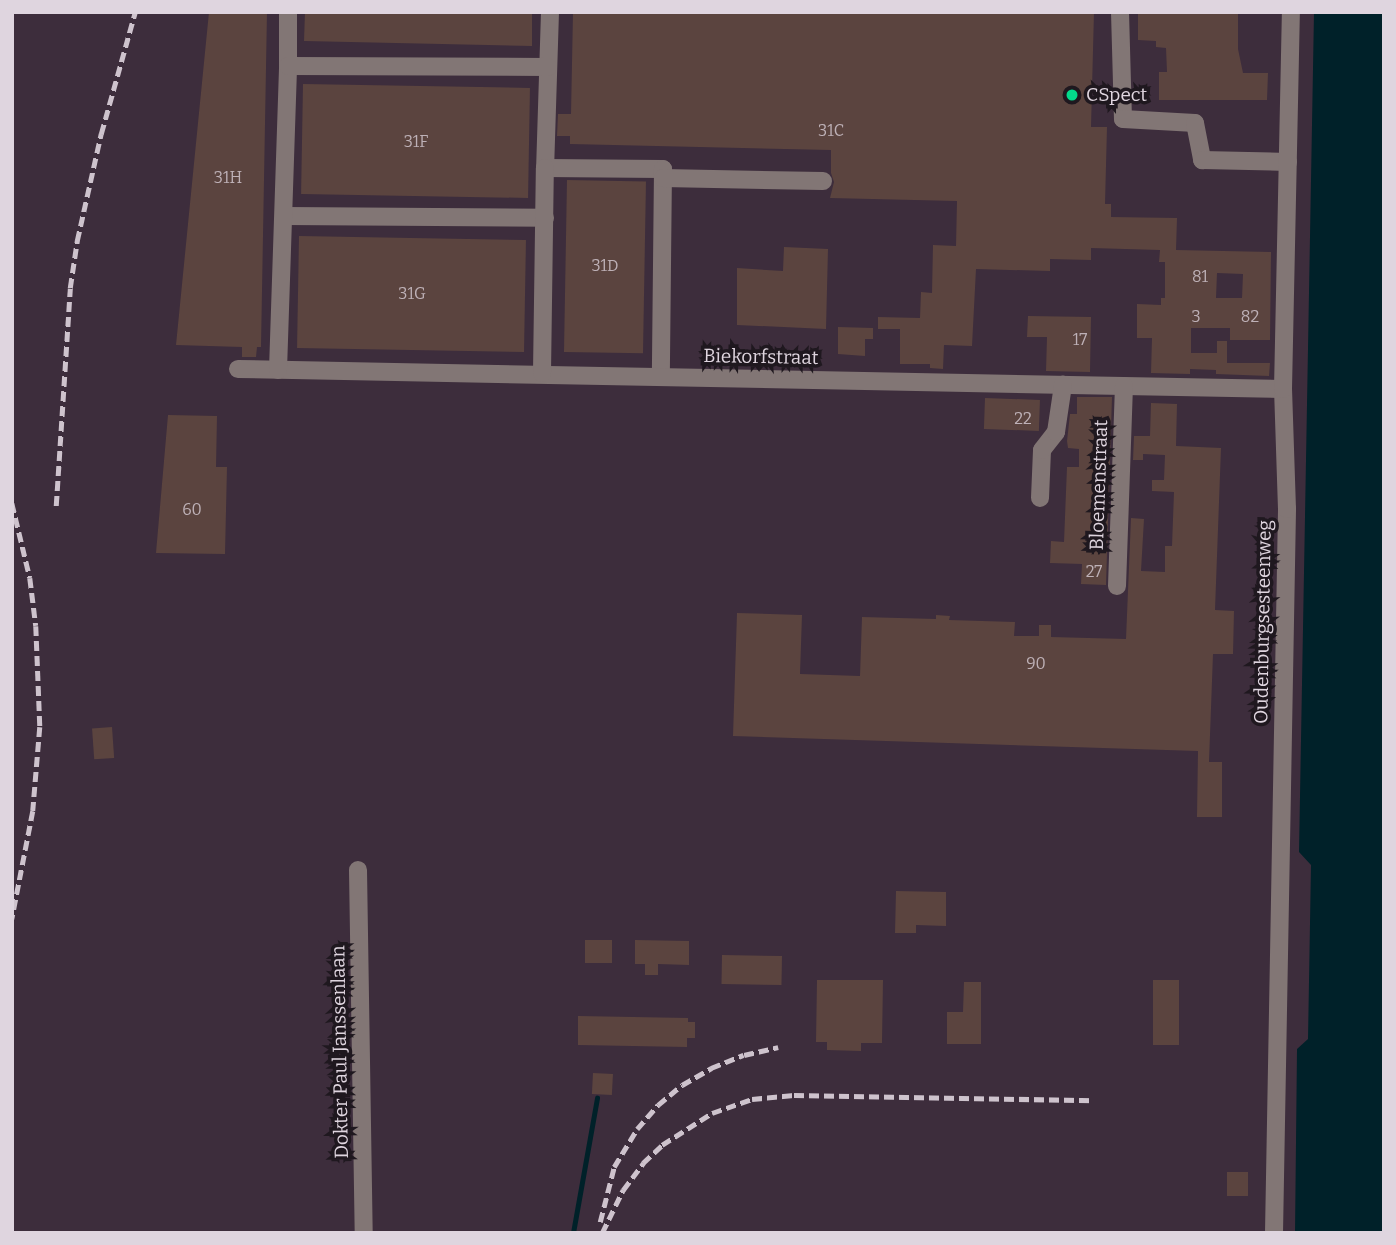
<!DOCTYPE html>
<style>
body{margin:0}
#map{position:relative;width:1396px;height:1245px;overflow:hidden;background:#3d2d3c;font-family:Bitter,serif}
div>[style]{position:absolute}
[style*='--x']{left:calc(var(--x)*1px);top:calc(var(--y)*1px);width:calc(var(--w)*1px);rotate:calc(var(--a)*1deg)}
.water>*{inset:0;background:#002129}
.stream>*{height:4.5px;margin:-2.25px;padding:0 2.25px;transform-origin:2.25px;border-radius:2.25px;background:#002129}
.building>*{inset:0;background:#5b443f;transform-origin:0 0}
.minor>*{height:18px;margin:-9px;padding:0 9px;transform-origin:9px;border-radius:9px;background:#827675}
.rail>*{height:4.5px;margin-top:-2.25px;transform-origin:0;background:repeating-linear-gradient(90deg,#cec3cd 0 10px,transparent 0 15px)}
.dots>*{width:19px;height:19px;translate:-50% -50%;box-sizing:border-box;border:4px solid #1f181f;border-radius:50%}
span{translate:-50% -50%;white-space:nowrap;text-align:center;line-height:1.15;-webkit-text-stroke:7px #1f181f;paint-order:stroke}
.number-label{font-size:16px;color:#beb1b7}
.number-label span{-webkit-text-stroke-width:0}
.poi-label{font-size:19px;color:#dfd5df}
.left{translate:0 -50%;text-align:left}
.street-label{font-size:19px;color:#dfd5df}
.frame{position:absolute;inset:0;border:14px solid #dfd5df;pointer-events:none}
</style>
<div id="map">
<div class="water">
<i style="clip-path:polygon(1314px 12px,1384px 12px,1384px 1233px,1295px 1233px,1297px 1049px,1308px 1039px,1311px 865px,1299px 852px)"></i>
</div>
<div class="stream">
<i style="--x:573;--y:1233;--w:137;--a:-79.9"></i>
</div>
<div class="building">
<i style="clip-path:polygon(209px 12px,267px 12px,261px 347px,257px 347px,256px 357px,242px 357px,242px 347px,176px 345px)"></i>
<i style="clip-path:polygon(305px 12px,532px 12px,532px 46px,304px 41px)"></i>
<i style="clip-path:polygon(evenodd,573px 12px,1094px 12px,1091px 127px,1107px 127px,1105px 204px,1111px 204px,1111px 217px,1177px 218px,1176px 250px,1271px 252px,1270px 340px,1230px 340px,1230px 328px,1191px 328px,1191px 353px,1217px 353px,1217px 341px,1227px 341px,1227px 363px,1270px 363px,1269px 376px,1216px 374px,1216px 370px,1190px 369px,1190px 374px,1151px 373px,1152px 338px,1137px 338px,1137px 304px,1161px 305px,1161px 298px,1165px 298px,1165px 262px,1159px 262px,1160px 250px,1091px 248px,1091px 260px,1050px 259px,1050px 271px,976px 269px,972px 346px,944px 345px,943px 369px,930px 368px,930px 364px,900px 364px,900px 329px,878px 329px,878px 317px,920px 318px,921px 292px,932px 293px,933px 245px,956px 246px,957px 201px,830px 198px,834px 182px,831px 173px,831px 150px,570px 144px,570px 136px,557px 136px,558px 114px,571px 114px,573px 12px,1217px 273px,1243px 274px,1242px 298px,1216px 298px,1217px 273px)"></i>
<i style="clip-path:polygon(1138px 12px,1238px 12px,1238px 49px,1243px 73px,1268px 73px,1267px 100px,1159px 100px,1159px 72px,1167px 72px,1166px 48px,1156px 47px,1156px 41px,1138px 40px)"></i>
<i style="left:303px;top:84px;width:227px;height:110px;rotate:1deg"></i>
<i style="left:567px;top:180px;width:79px;height:172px;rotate:1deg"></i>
<i style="left:299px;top:236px;width:227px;height:112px;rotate:1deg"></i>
<i style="clip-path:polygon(784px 247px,828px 249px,826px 329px,737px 325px,737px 268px,783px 271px)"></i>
<i style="clip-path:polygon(1028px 316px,1091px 317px,1090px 372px,1046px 371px,1047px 337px,1027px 337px)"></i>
<i style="clip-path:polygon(838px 327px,873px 328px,873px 339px,865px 339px,865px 356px,838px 354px)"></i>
<i style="clip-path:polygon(1077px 397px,1112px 397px,1106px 585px,1081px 584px,1082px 564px,1050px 563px,1051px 541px,1064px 542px,1067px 467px,1079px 467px,1079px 449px,1068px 448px,1067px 441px,1070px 414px,1077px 414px)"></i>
<i style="left:985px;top:398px;width:55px;height:31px;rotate:2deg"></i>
<i style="clip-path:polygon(1151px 403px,1177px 404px,1176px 446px,1221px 448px,1215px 610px,1234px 611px,1233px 654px,1213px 654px,1209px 762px,1222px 762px,1222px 817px,1197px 817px,1198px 751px,733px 736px,737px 613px,802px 615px,800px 674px,860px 676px,862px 617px,936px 619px,936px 615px,950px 616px,949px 620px,1015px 622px,1014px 636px,1039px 636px,1039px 625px,1051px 625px,1051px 637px,1126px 639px,1131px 518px,1144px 519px,1141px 571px,1165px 572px,1165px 546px,1172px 546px,1174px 492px,1152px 491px,1152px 480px,1164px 480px,1165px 455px,1143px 454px,1143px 460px,1133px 460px,1134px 436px,1150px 436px)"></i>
<i style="clip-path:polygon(168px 415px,217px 416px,216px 467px,227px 467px,225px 554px,156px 553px)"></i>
<i style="left:112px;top:727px;width:31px;height:20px;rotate:86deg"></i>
<i style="clip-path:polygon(896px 891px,946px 892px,946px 926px,916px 925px,916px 933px,895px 933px)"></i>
<i style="left:585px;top:940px;width:27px;height:23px"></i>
<i style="clip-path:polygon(635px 940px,689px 941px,689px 965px,658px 964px,658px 975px,645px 975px,645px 964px,635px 964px)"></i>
<i style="left:722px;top:955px;width:60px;height:29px;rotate:1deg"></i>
<i style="clip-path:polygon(817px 980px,883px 980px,882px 1043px,861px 1043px,861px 1051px,827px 1050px,827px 1042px,816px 1042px)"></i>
<i style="left:1153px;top:980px;width:26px;height:65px"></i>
<i style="clip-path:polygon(964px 982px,981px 982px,981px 1044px,947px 1044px,947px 1012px,963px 1012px)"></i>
<i style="clip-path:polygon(578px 1016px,688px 1018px,688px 1022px,695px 1022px,695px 1038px,687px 1038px,687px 1047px,578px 1045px)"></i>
<i style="left:593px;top:1073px;width:20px;height:21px;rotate:3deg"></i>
<i style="left:1227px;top:1172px;width:21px;height:24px"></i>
</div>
<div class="minor">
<i style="--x:288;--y:12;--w:54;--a:90"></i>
<i style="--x:550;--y:12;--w:156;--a:91.8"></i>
<i style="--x:545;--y:168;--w:118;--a:0.5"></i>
<i style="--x:663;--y:169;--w:206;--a:90.6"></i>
<i style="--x:1120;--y:12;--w:107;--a:88.4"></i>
<i style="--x:1123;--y:119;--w:72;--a:3.2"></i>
<i style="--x:1195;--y:123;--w:38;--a:79"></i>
<i style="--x:1202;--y:160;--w:86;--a:1.3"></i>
<i style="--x:663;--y:178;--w:160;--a:1.1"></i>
<i style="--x:285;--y:216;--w:260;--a:0.4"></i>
<i style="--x:238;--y:369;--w:1045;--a:1.1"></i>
<i style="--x:278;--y:370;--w:304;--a:-88.1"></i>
<i style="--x:288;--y:66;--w:260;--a:0.2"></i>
<i style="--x:542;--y:373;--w:205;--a:-89.2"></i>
<i style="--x:1040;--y:498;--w:48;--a:-87.6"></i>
<i style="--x:1042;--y:450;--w:23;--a:-52"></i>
<i style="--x:1056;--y:432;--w:48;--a:-81.5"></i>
<i style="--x:1117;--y:586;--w:200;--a:-88"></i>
<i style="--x:358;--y:870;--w:363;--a:89.1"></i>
<i style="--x:1274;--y:1233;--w:724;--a:-88.97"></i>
<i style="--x:1287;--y:509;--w:120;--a:-91.9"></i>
<i style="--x:1283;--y:389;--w:377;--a:-88.8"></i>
</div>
<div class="rail">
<i style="--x:12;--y:503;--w:77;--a:76.5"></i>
<i style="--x:30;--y:578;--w:48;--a:82.9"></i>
<i style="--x:36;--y:626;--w:101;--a:87.7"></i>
<i style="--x:40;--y:727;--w:84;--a:94.8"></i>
<i style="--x:33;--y:811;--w:110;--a:101"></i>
<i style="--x:56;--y:506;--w:218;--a:-86.3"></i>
<i style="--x:70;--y:288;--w:48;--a:-81.5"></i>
<i style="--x:77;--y:241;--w:110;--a:-77.4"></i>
<i style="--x:101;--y:134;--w:127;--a:-74.4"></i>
<i style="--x:600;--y:1222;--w:57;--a:-75.7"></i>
<i style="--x:614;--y:1167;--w:44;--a:-58.8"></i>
<i style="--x:637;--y:1129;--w:32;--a:-49"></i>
<i style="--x:658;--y:1105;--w:31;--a:-40"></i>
<i style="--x:682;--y:1085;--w:34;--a:-30"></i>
<i style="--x:711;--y:1068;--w:35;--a:-22"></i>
<i style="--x:744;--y:1055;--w:35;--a:-13"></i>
<i style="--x:602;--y:1233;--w:48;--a:-64"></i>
<i style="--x:623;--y:1190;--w:34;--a:-53"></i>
<i style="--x:643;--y:1163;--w:26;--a:-43"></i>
<i style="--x:662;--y:1145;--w:59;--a:-32.6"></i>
<i style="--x:712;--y:1113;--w:42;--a:-19.3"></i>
<i style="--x:752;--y:1099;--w:42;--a:-5.4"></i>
<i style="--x:794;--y:1095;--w:300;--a:1"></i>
</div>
<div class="dots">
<i style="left:1072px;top:95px;background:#03d98b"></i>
</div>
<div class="number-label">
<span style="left:831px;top:131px">31C</span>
<span style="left:416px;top:142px">31F</span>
<span style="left:228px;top:178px">31H</span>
<span style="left:605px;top:266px">31D</span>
<span style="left:1200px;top:277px">81</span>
<span style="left:412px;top:294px">31G</span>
<span style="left:1196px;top:317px">3</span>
<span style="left:1250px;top:317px">82</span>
<span style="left:1080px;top:340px">17</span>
<span style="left:1023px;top:419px">22</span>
<span style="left:192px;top:510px">60</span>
<span style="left:1094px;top:572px">27</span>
<span style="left:1036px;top:664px">90</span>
</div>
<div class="poi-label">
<span class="left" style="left:1086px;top:95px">CSpect</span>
</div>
<div class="street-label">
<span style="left:761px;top:357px;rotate:1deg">Biekorfstraat</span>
<span style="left:1099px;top:485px;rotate:-88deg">Bloemenstraat</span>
<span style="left:1263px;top:622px;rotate:-89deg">Oudenburgsesteenweg</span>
<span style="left:340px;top:1052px;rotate:-91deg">Dokter Paul Janssenlaan</span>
</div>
<div class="frame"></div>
</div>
